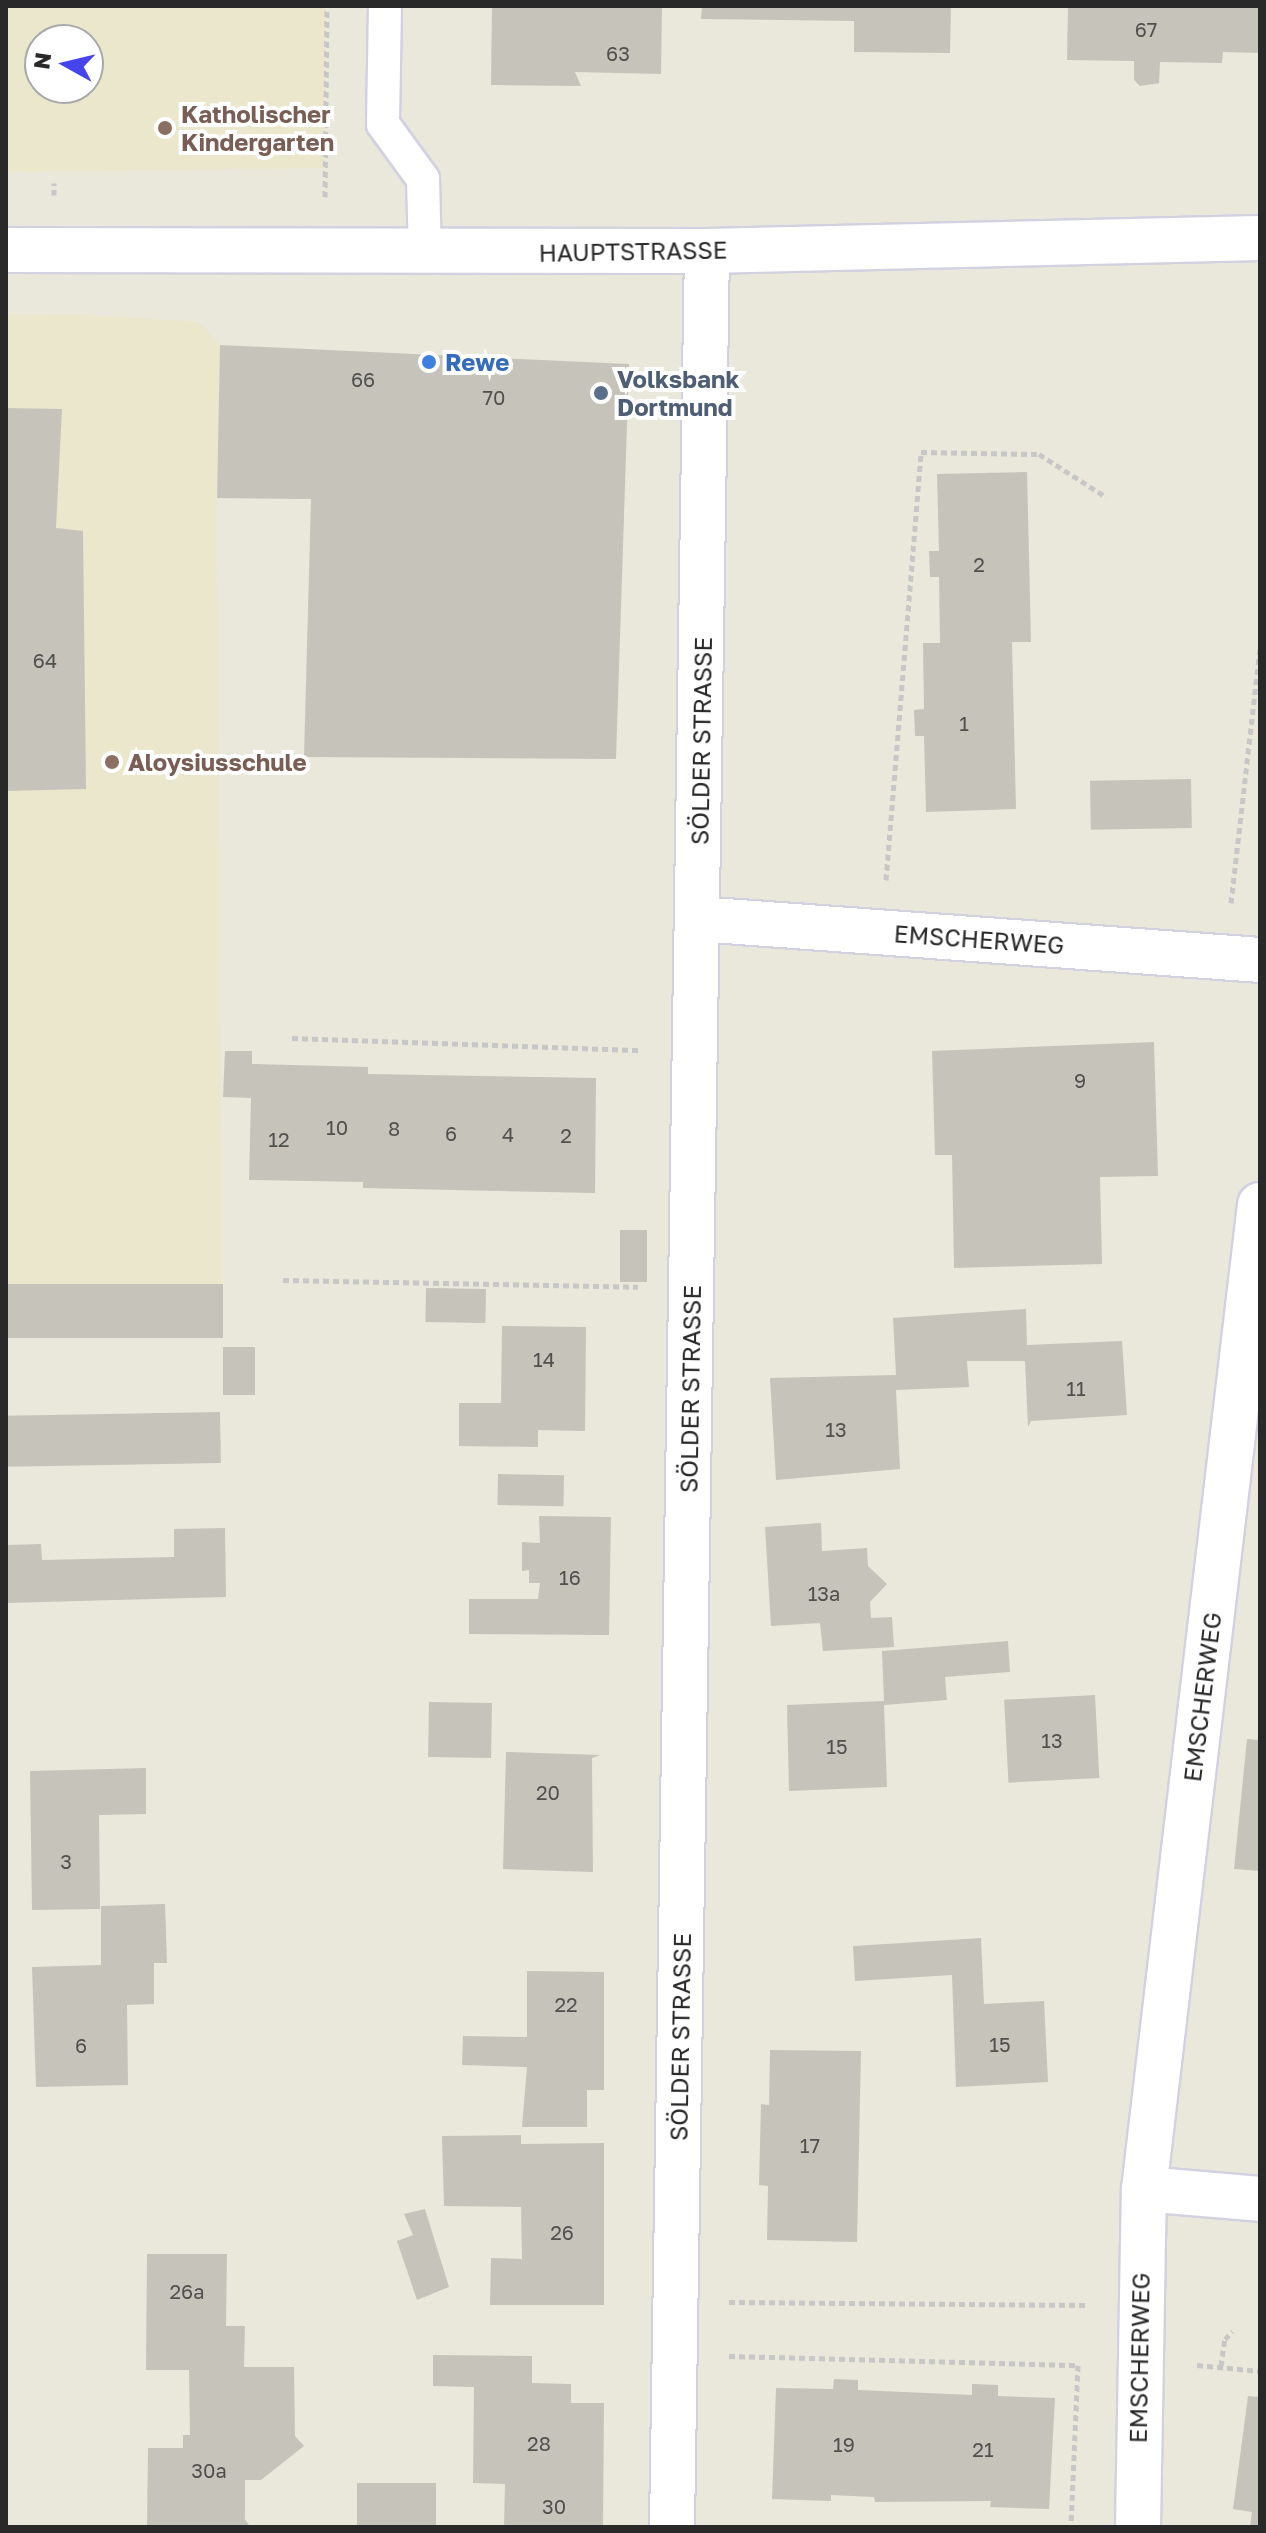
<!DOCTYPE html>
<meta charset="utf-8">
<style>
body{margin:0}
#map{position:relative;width:1266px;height:2533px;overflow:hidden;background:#eae7db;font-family:"Golos Text",sans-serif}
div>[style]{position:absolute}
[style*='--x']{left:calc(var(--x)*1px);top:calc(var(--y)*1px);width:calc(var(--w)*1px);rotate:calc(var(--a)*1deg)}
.education>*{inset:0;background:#ebe7cc}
.building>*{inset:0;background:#c6c3bb;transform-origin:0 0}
.path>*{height:5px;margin-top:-2.5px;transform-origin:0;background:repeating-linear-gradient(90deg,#c7c7c7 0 6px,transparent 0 10px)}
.roads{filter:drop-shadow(2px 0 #d1d1e1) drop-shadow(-2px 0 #d1d1e1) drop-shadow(0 2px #d1d1e1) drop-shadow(0 -2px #d1d1e1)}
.lane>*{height:32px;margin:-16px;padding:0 16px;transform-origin:16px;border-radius:16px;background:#fff}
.street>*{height:44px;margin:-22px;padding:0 22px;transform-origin:22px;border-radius:22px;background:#fff}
.secondary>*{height:44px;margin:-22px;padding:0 22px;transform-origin:22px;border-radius:22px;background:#fff}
.dots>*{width:22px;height:22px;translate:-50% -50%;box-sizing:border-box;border:4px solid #fff;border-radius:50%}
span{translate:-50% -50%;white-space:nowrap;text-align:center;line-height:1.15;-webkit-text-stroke:8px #fff;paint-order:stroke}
.number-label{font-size:20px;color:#50504e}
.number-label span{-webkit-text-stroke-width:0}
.education-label{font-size:24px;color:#785e54;font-weight:700}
.left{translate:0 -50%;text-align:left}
.street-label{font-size:24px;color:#292929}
.shop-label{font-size:24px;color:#366cbe;font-weight:700}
.service-label{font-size:24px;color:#4e5e75;font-weight:700}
.frame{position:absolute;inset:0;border:8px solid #292929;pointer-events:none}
.north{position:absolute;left:24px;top:24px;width:80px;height:80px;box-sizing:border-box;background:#fff;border:2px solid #a9a9a9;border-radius:50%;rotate:278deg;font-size:22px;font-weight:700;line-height:32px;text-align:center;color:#292929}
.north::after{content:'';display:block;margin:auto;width:28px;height:36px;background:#4645ed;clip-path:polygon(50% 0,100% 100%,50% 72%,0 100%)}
</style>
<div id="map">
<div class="education">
<i style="clip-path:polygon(evenodd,6px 6px,326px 6px,324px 168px,6px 172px,6px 6px,40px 40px,88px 40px,88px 88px,40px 88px,40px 40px)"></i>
<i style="clip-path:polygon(73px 314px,199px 322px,220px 345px,216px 504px,223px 1284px,6px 1288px,6px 315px)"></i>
</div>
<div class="building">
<i style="clip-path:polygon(492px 6px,662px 6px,661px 74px,575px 72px,581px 86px,491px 85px)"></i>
<i style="clip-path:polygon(702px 6px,951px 6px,950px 53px,854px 52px,854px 21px,701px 19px)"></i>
<i style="clip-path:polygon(1068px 6px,1260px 6px,1260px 53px,1223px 52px,1222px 63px,1160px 62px,1159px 83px,1140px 86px,1134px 80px,1134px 61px,1067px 60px)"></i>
<i style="clip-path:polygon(220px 345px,629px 364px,616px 759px,304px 757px,311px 499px,217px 498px)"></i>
<i style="clip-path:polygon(6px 408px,62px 409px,56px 528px,83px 531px,86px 789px,6px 791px)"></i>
<i style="clip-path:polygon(1027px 472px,1031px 642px,1012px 642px,1016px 809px,926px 812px,924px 736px,915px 736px,914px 710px,924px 709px,923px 643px,940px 643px,939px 577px,930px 577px,929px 551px,939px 551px,937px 474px)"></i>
<i style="left:1191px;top:779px;width:49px;height:101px;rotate:89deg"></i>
<i style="clip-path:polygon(1154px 1042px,1158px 1176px,1100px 1177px,1102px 1264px,954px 1268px,952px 1155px,935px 1155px,932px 1051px)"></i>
<i style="clip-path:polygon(225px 1051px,252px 1051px,252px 1064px,368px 1067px,368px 1074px,596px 1078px,595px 1193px,363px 1188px,363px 1182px,249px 1180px,251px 1098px,223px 1097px)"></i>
<i style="left:620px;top:1230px;width:27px;height:52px"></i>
<i style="left:223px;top:1284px;width:54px;height:217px;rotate:90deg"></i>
<i style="left:426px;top:1288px;width:60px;height:34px;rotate:1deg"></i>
<i style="clip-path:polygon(1026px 1309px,1027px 1345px,1122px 1341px,1127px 1415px,1031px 1421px,1028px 1427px,1025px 1361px,967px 1361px,969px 1387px,896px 1390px,900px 1469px,776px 1480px,770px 1378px,896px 1375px,893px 1318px)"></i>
<i style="clip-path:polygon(502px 1326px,586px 1327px,585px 1431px,538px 1430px,538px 1447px,459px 1446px,459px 1403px,501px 1403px)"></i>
<i style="left:223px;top:1347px;width:32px;height:48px"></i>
<i style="left:220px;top:1412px;width:51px;height:214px;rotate:89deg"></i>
<i style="left:498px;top:1474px;width:66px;height:31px;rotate:1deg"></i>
<i style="clip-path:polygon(539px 1516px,611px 1517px,609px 1635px,469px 1634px,469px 1599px,538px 1599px,540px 1583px,529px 1583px,529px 1570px,522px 1571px,522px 1542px,540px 1543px)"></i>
<i style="clip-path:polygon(821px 1523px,822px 1551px,867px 1548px,868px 1566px,887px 1584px,870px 1602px,871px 1618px,892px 1617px,894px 1647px,823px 1651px,820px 1623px,771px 1626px,765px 1527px)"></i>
<i style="clip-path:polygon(225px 1528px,226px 1597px,6px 1603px,6px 1545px,41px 1544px,42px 1560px,174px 1557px,174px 1529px)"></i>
<i style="clip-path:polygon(1008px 1641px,1010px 1672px,945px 1677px,947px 1700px,884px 1705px,887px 1787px,789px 1791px,787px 1705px,884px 1701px,882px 1651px)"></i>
<i style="left:1095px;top:1695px;width:83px;height:91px;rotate:87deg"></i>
<i style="left:429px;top:1702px;width:63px;height:55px;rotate:1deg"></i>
<i style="clip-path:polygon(1247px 1739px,1260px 1740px,1260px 1871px,1234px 1869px)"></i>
<i style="clip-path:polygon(506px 1752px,600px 1755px,592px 1758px,593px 1872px,503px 1869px)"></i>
<i style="clip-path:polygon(146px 1768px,146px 1814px,99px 1815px,100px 1909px,32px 1910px,30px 1771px)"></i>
<i style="clip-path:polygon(165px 1904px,167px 1963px,154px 1963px,154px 2004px,127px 2005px,128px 2085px,36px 2087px,32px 1967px,101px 1965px,101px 1906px)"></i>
<i style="clip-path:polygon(981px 1938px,984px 2004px,1044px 2001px,1048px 2082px,956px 2087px,952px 1975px,855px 1981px,853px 1946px)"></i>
<i style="clip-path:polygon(527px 1971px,604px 1972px,604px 2090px,587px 2090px,587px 2127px,522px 2127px,527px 2067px,462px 2065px,463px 2036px,527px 2037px)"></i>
<i style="clip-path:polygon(770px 2050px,861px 2051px,857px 2242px,767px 2240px,768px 2186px,759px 2185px,761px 2104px,769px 2105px)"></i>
<i style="clip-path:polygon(521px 2135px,521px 2144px,604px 2143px,604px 2305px,490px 2305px,491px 2258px,522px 2259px,521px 2207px,444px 2206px,442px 2136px)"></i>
<i style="clip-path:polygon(425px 2209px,449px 2287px,417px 2300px,397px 2241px,413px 2235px,404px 2214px)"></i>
<i style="clip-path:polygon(147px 2254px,227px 2254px,226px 2326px,245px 2326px,244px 2367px,294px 2367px,295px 2436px,304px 2446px,261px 2480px,245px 2480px,245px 2519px,250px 2527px,147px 2527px,148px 2448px,183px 2448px,183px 2435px,190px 2435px,189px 2370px,146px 2370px)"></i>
<i style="clip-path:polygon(433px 2355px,532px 2356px,532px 2383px,571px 2384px,571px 2403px,604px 2403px,603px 2527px,504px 2527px,505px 2484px,473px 2483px,474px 2387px,433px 2386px)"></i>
<i style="clip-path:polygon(834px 2379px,858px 2380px,858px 2390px,972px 2395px,972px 2384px,998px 2385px,998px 2396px,1055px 2398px,1049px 2509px,990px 2507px,991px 2501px,875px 2502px,874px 2497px,831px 2495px,831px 2501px,772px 2499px,776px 2388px,833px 2389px)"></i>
<i style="clip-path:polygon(1248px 2396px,1260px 2397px,1260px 2527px,1250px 2527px,1252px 2512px,1233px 2509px)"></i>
<i style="left:357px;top:2483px;width:79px;height:44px"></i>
</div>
<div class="path">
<i style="--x:54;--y:195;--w:12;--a:-90"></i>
<i style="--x:325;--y:197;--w:191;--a:-89.4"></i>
<i style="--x:886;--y:880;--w:429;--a:-85.3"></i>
<i style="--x:921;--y:452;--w:118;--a:1"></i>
<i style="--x:1039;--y:454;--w:80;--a:32.7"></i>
<i style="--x:1231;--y:903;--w:256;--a:-83.5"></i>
<i style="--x:292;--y:1038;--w:350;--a:2"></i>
<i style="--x:283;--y:1280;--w:355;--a:1.1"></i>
<i style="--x:729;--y:2302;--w:358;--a:0.5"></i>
<i style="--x:729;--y:2356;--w:349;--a:1.5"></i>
<i style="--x:1078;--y:2365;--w:162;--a:92.5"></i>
<i style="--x:1197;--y:2365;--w:63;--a:5.4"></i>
<i style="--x:1221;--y:2366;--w:27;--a:-82"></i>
<i style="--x:1225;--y:2339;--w:11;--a:-45"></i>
</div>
<div class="roads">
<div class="lane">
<i style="--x:385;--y:6;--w:118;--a:91"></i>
<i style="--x:383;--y:124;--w:68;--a:54"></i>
<i style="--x:423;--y:179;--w:74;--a:88.5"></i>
</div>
<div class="street">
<i style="--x:698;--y:919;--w:563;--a:4.17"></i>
<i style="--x:1260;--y:1205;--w:991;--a:96.72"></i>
<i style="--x:1144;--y:2189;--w:116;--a:4.9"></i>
<i style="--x:1138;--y:2527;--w:338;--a:-89"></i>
</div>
<div class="secondary">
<i style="--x:6;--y:250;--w:701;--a:0.08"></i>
<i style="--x:707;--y:251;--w:553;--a:-1.35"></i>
<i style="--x:672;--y:2527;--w:2276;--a:-89.12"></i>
</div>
</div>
<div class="dots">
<i style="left:165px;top:128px;background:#8d6e63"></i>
<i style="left:429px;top:362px;background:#3f7fe0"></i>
<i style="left:601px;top:393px;background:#5c6f8a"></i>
<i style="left:112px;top:762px;background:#8d6e63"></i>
</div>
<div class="number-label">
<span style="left:1146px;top:29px">67</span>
<span style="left:618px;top:53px">63</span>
<span style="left:363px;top:379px">66</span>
<span style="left:494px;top:397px">70</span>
<span style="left:979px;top:564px">2</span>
<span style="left:45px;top:660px">64</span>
<span style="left:964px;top:723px">1</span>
<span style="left:1080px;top:1080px">9</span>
<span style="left:337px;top:1127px">10</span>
<span style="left:394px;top:1128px">8</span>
<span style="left:451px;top:1133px">6</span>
<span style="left:508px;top:1134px">4</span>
<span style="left:566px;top:1135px">2</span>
<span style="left:279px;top:1139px">12</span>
<span style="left:544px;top:1359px">14</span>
<span style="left:1076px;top:1388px">11</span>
<span style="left:836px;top:1429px">13</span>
<span style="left:570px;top:1577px">16</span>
<span style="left:824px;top:1593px">13a</span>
<span style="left:1052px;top:1740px">13</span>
<span style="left:837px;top:1746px">15</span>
<span style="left:548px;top:1792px">20</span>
<span style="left:66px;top:1861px">3</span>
<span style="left:566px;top:2004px">22</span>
<span style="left:1000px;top:2044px">15</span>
<span style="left:81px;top:2045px">6</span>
<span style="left:810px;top:2145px">17</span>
<span style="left:562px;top:2232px">26</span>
<span style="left:187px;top:2291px">26a</span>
<span style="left:539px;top:2443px">28</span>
<span style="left:844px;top:2444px">19</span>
<span style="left:983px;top:2449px">21</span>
<span style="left:209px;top:2470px">30a</span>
<span style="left:554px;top:2506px">30</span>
</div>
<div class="education-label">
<span class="left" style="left:181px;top:128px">Katholischer<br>Kindergarten</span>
<span class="left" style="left:128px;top:762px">Aloysiusschule</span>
</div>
<div class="street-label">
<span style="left:633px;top:251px;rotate:-1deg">HAUPTSTRASSE</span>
<span style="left:701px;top:741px;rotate:-89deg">SÖLDER STRASSE</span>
<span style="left:979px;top:939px;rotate:4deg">EMSCHERWEG</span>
<span style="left:690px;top:1389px;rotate:-89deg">SÖLDER STRASSE</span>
<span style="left:1202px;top:1697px;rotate:-83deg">EMSCHERWEG</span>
<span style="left:680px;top:2037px;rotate:-89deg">SÖLDER STRASSE</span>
<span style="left:1139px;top:2358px;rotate:-89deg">EMSCHERWEG</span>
</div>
<div class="shop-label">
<span class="left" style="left:445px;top:362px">Rewe</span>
</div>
<div class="service-label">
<span class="left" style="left:617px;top:393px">Volksbank<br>Dortmund</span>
</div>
<div class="frame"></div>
<div class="north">N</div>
</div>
